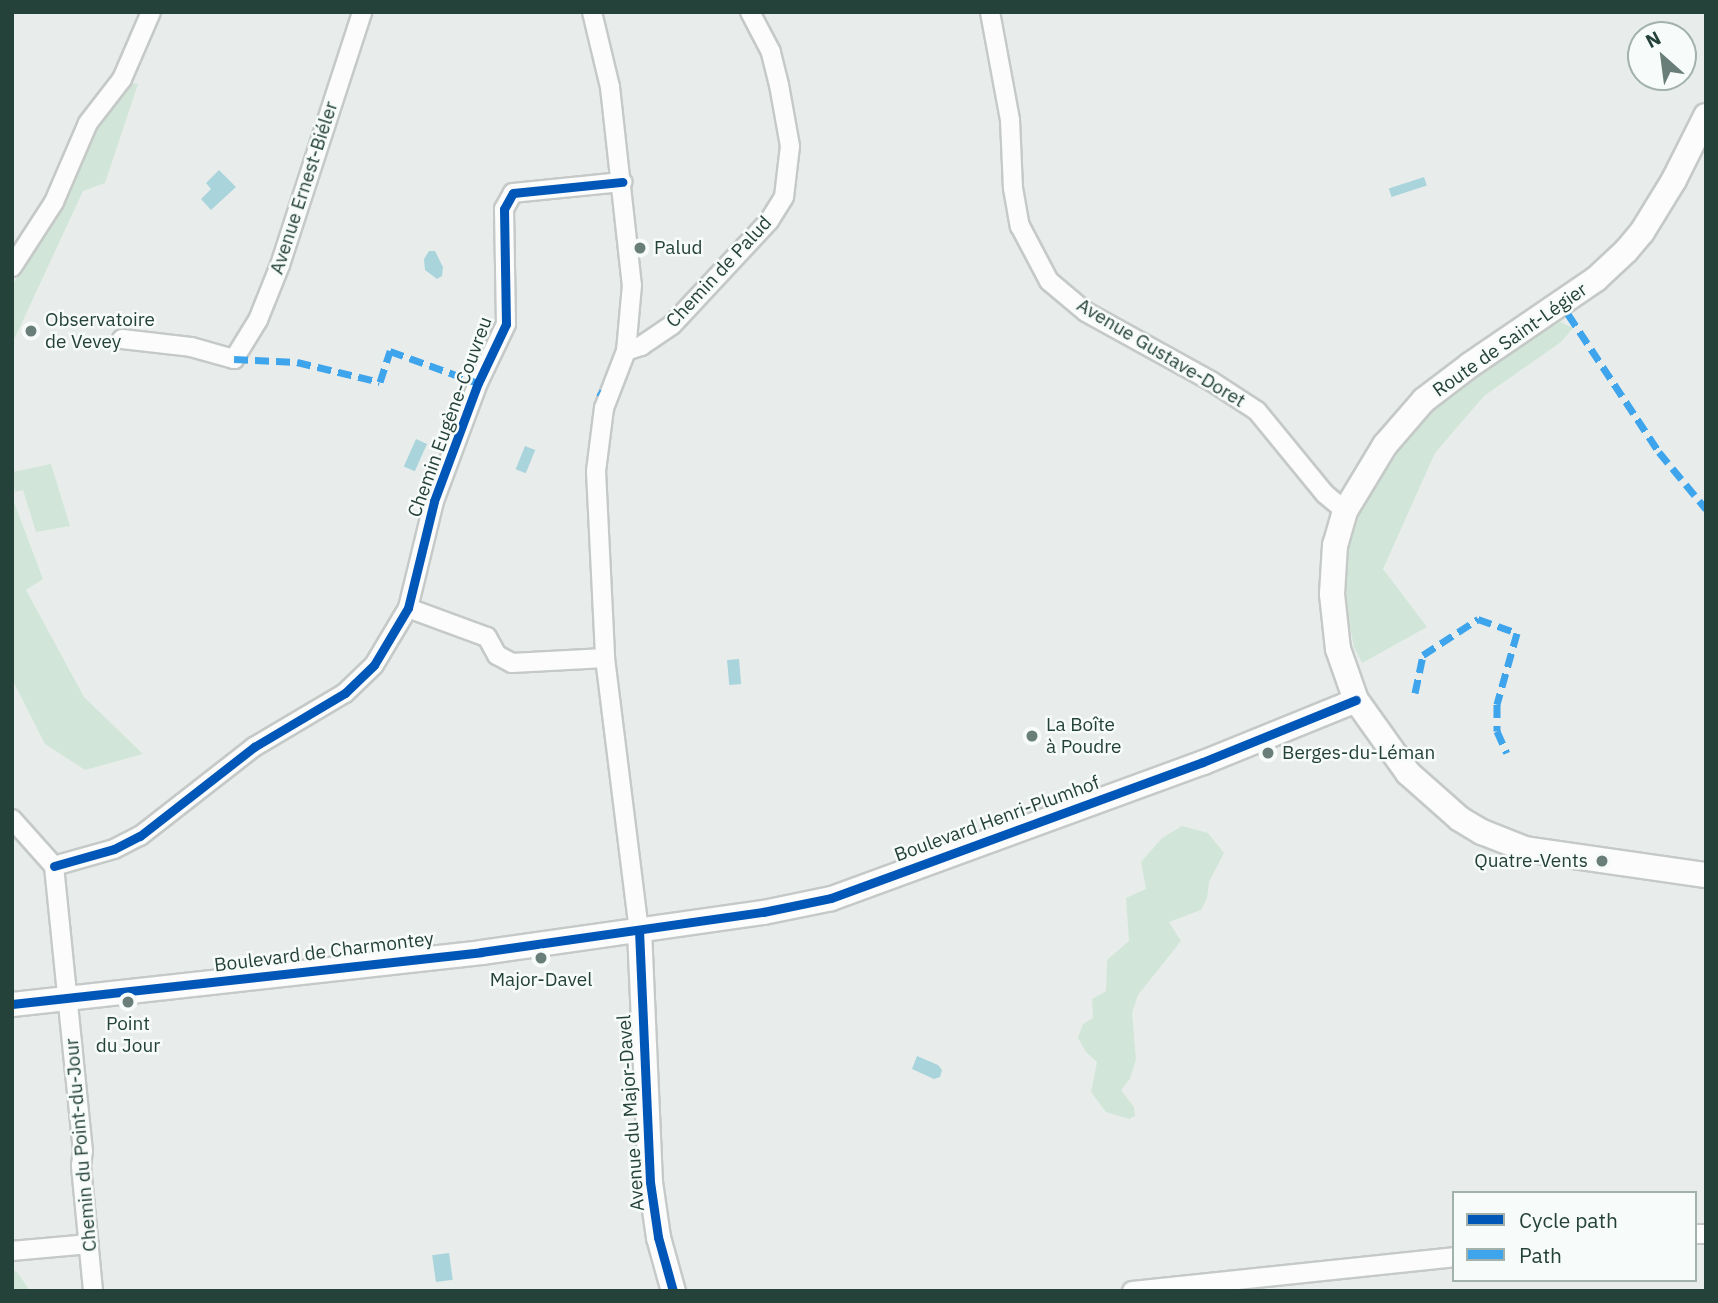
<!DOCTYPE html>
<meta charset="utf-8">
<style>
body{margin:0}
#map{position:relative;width:1718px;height:1303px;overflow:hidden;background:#e8edeb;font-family:"IBM Plex Sans",sans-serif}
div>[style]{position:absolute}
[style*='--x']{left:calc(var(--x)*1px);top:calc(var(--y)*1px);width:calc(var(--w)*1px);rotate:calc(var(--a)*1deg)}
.green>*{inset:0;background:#d1e6d8}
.water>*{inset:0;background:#a9d4db;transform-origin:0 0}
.roads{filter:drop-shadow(2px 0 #c5cac8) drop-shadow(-2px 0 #c5cac8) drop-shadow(0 2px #c5cac8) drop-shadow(0 -2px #c5cac8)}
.minor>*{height:18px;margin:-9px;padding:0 9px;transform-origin:9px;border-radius:9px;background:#fcfcfc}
.tertiary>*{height:23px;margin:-11.5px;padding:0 11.5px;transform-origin:11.5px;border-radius:11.5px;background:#fcfcfc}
.secondary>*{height:24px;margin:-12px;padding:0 12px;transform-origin:12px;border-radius:12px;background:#fcfcfc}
.quiet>*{height:7px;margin-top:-3.5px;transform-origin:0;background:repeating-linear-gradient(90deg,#3ea4ec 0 14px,transparent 0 21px)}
.cycleway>*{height:9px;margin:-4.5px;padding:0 4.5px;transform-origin:4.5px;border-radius:4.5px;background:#0057b8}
.dots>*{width:19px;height:19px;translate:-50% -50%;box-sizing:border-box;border:4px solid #f7fbf9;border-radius:50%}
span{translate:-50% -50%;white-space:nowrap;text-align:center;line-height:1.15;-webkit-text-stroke:5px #f7fbf9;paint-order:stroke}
.street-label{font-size:19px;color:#24423a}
.poi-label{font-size:19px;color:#24423a}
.left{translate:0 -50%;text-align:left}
.right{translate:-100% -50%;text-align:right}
.frame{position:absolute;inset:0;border:14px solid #24423a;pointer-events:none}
.legend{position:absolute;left:1452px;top:1191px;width:245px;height:91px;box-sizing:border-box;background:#f7fbf9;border:2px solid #a3b1ad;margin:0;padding:9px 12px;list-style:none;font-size:21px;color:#24423a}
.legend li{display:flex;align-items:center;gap:14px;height:35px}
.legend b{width:35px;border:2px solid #a3b1ad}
.north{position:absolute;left:1627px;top:21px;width:70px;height:70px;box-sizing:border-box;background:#f7fbf9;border:2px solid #a3b1ad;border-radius:50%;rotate:332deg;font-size:19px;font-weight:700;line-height:28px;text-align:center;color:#24423a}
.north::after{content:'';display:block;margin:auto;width:24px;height:32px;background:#697e78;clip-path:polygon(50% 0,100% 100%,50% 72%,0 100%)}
</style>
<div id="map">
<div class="green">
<i style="clip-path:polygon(126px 82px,138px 84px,105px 183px,83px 191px,12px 344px,12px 287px,91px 129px)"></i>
<i style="clip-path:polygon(1560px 322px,1573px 328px,1561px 342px,1484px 396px,1435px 453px,1383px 569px,1427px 627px,1362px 663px,1354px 647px,1348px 617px,1345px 562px,1349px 541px,1370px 489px,1388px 458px,1438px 402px,1487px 366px)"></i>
<i style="clip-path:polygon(51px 464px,70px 526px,36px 532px,23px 490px,15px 492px,12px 472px)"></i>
<i style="clip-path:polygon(12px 497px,43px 579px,26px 590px,84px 697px,143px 754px,85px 770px,45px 744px,12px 679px)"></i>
<i style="clip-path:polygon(1182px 826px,1208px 833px,1224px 853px,1209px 882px,1207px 898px,1201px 910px,1169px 922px,1181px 941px,1138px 995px,1132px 1013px,1136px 1059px,1130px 1079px,1121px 1090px,1134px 1107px,1135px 1116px,1129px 1119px,1106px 1112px,1091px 1092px,1097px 1062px,1086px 1052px,1078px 1038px,1083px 1024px,1093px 1018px,1092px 999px,1106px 991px,1107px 960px,1129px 941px,1126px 898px,1146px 889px,1141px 862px,1162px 838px)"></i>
<i style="clip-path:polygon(12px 1270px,17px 1272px,30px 1291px,12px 1291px)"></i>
</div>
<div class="water">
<i style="clip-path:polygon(219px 170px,236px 187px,211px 210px,201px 199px,211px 189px,206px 183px)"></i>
<i style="left:1424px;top:177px;width:9px;height:37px;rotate:72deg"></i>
<i style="clip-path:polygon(429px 251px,435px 251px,443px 267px,442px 276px,437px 279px,425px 270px,424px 259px)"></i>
<i style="left:416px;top:439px;width:12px;height:30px;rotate:24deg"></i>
<i style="left:525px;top:446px;width:11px;height:25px;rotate:22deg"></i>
<i style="left:739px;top:659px;width:25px;height:12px;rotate:85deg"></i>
<i style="clip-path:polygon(917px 1056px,938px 1065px,942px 1070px,940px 1077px,934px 1079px,912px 1069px)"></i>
<i style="left:449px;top:1253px;width:27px;height:17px;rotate:82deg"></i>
</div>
<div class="roads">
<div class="minor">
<i style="--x:592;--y:12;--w:77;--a:76.5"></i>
<i style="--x:610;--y:87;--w:199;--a:83.7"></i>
<i style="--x:632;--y:285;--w:66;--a:95.2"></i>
<i style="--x:626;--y:351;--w:61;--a:111.1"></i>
<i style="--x:604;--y:408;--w:64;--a:97.2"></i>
<i style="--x:596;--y:471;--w:187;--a:87.2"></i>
<i style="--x:605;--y:658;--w:274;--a:82.9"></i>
<i style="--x:990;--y:12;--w:110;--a:79.5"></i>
<i style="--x:1010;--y:120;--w:68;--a:87.5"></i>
<i style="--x:1013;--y:188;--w:39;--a:80"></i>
<i style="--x:1020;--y:226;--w:62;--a:62.2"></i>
<i style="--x:1049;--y:281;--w:48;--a:40"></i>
<i style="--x:1086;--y:312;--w:143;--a:28.9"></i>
<i style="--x:1211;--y:381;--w:55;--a:33.1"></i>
<i style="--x:1257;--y:411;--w:107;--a:50.7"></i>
<i style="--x:1325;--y:494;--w:26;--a:40"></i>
<i style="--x:12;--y:267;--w:77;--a:-57.1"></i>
<i style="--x:54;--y:202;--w:86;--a:-66.7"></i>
<i style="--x:88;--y:123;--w:56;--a:-52.3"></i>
<i style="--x:122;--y:79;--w:73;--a:-66.6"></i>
<i style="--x:122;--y:339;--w:69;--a:6.6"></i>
<i style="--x:191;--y:347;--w:45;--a:15.6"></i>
<i style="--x:234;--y:359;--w:46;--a:-58.4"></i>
<i style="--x:258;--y:320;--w:59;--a:-68.2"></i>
<i style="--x:280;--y:265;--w:266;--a:-72"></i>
<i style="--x:626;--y:351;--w:16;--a:-18"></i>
<i style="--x:641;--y:346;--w:37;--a:-34"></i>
<i style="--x:672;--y:325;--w:142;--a:-47"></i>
<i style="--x:769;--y:221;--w:28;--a:-58"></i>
<i style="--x:784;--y:197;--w:51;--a:-83.3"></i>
<i style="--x:790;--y:146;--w:62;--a:-100.2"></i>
<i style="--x:779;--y:85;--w:34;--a:-104"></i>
<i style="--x:771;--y:52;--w:45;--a:-117.7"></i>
<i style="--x:408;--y:608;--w:84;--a:20.2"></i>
<i style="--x:487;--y:637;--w:21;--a:61"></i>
<i style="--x:497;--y:655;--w:17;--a:28"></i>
<i style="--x:512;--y:663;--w:93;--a:-3.1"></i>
<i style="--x:12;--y:819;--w:63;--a:48.2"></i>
<i style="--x:54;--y:866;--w:286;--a:84.2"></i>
<i style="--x:83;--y:1151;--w:15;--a:98"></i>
<i style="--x:81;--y:1166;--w:126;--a:84.5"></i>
<i style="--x:54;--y:866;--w:62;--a:-15.8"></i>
<i style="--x:114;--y:849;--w:29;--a:-27"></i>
<i style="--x:140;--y:836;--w:145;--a:-38"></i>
<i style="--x:254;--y:747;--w:106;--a:-30.7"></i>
<i style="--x:345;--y:693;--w:40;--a:-44"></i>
<i style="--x:374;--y:665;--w:66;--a:-59.2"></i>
<i style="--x:408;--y:608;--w:110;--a:-76.3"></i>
<i style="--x:434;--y:501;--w:126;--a:-69.6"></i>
<i style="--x:478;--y:383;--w:65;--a:-64.6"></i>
<i style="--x:506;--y:324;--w:115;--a:-91"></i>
<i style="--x:504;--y:209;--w:18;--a:-61"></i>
<i style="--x:513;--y:193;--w:110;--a:-5.8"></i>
<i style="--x:1695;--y:1234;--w:11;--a:0"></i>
<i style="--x:12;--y:1251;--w:77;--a:-5.2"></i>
<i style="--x:1132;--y:1291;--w:324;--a:-6"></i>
</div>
<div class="tertiary">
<i style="--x:639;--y:930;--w:252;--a:87.5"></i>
<i style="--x:650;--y:1182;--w:56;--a:81.7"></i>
<i style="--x:658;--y:1237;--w:56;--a:74.5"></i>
<i style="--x:12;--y:1004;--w:472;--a:-6.3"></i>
<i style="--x:481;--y:952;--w:285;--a:-8.1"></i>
<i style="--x:763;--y:912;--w:69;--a:-11.6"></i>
<i style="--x:831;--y:898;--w:396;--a:-20.1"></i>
<i style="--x:1203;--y:762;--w:165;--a:-22.1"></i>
</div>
<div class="secondary">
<i style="--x:1706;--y:116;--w:72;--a:116.6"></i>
<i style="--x:1674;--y:180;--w:61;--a:121.6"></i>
<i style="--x:1642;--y:232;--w:25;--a:130"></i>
<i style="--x:1626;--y:251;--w:41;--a:137"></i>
<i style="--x:1596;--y:279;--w:153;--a:145.7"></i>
<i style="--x:1470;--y:365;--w:58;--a:142.7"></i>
<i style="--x:1424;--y:400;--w:60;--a:130.9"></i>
<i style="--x:1385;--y:445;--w:77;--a:121.2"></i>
<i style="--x:1345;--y:511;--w:35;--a:106"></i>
<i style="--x:1335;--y:545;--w:49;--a:93.5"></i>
<i style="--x:1332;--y:594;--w:55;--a:83.8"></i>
<i style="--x:1338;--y:649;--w:54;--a:70.6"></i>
<i style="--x:1356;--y:700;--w:90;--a:54.5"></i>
<i style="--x:1408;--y:773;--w:69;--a:41.5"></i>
<i style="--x:1460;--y:819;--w:26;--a:31"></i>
<i style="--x:1482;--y:832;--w:46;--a:21.6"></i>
<i style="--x:1525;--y:849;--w:183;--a:8.2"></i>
</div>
</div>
<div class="quiet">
<i style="--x:1568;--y:314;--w:165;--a:56.6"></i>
<i style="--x:1659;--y:452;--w:74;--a:50.5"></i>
<i style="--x:234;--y:359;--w:63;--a:2.7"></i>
<i style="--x:297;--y:362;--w:85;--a:13.5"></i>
<i style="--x:380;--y:382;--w:33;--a:-72"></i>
<i style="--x:390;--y:351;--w:94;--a:20"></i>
<i style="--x:598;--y:392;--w:2;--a:27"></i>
<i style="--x:1415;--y:693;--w:39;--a:-78"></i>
<i style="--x:1423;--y:655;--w:66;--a:-33.2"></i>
<i style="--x:1478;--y:619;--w:41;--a:19.7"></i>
<i style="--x:1517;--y:633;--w:74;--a:105.7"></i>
<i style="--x:1497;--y:704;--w:27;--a:90"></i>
<i style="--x:1497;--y:731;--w:24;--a:66"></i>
</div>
<div class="cycleway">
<i style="--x:54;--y:866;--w:62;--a:-15.8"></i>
<i style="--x:114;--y:849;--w:29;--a:-27"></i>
<i style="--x:140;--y:836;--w:145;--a:-38"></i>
<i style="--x:254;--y:747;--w:106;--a:-30.7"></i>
<i style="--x:345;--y:693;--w:40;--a:-44"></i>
<i style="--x:374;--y:665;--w:66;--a:-59.2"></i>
<i style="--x:408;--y:608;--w:110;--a:-76.3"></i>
<i style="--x:434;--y:501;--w:126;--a:-69.6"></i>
<i style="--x:478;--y:383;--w:65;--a:-64.6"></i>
<i style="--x:506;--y:324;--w:115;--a:-91"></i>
<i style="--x:504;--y:209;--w:18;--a:-61"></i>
<i style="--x:513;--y:193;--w:110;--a:-5.8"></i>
<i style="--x:639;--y:930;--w:252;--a:87.5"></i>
<i style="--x:650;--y:1182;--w:56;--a:81.7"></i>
<i style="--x:658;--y:1237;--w:56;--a:74.5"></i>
<i style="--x:12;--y:1004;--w:472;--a:-6.3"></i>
<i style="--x:481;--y:952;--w:285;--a:-8.1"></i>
<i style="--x:763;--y:912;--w:69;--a:-11.6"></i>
<i style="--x:831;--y:898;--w:396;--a:-20.1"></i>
<i style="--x:1203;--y:762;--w:165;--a:-22.1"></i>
</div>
<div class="dots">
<i style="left:640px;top:248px;background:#697e78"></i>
<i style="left:31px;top:331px;background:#697e78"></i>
<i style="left:1032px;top:736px;background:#697e78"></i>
<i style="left:1268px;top:753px;background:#697e78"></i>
<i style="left:1602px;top:861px;background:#697e78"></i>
<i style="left:541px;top:958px;background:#697e78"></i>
<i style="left:128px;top:1002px;background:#697e78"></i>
</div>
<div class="street-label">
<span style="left:304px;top:188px;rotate:-72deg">Avenue Ernest-Biéler</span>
<span style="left:719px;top:272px;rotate:-47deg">Chemin de Palud</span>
<span style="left:1510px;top:340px;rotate:-35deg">Route de Saint-Légier</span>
<span style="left:1161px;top:353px;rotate:31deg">Avenue Gustave-Doret</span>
<span style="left:450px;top:417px;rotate:-70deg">Chemin Eugène-Couvreu</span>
<span style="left:997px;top:819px;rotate:-20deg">Boulevard Henri-Plumhof</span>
<span style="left:324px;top:952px;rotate:-7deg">Boulevard de Charmontey</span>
<span style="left:631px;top:1113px;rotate:-94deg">Avenue du Major-Davel</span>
<span style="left:81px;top:1145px;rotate:-95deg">Chemin du Point-du-Jour</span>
</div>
<div class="poi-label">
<span class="left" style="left:654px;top:248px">Palud</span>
<span class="left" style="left:45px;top:331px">Observatoire<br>de Vevey</span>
<span class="left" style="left:1046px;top:736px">La Boîte<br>à Poudre</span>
<span class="left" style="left:1282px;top:753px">Berges-du-Léman</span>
<span class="right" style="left:1588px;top:861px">Quatre-Vents</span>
<span style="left:541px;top:980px">Major-Davel</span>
<span style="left:128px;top:1035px">Point<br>du Jour</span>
</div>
<div class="frame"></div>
<ul class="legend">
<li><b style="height:9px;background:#0057b8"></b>Cycle path</li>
<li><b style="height:9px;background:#3ea4ec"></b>Path</li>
</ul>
<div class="north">N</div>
</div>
